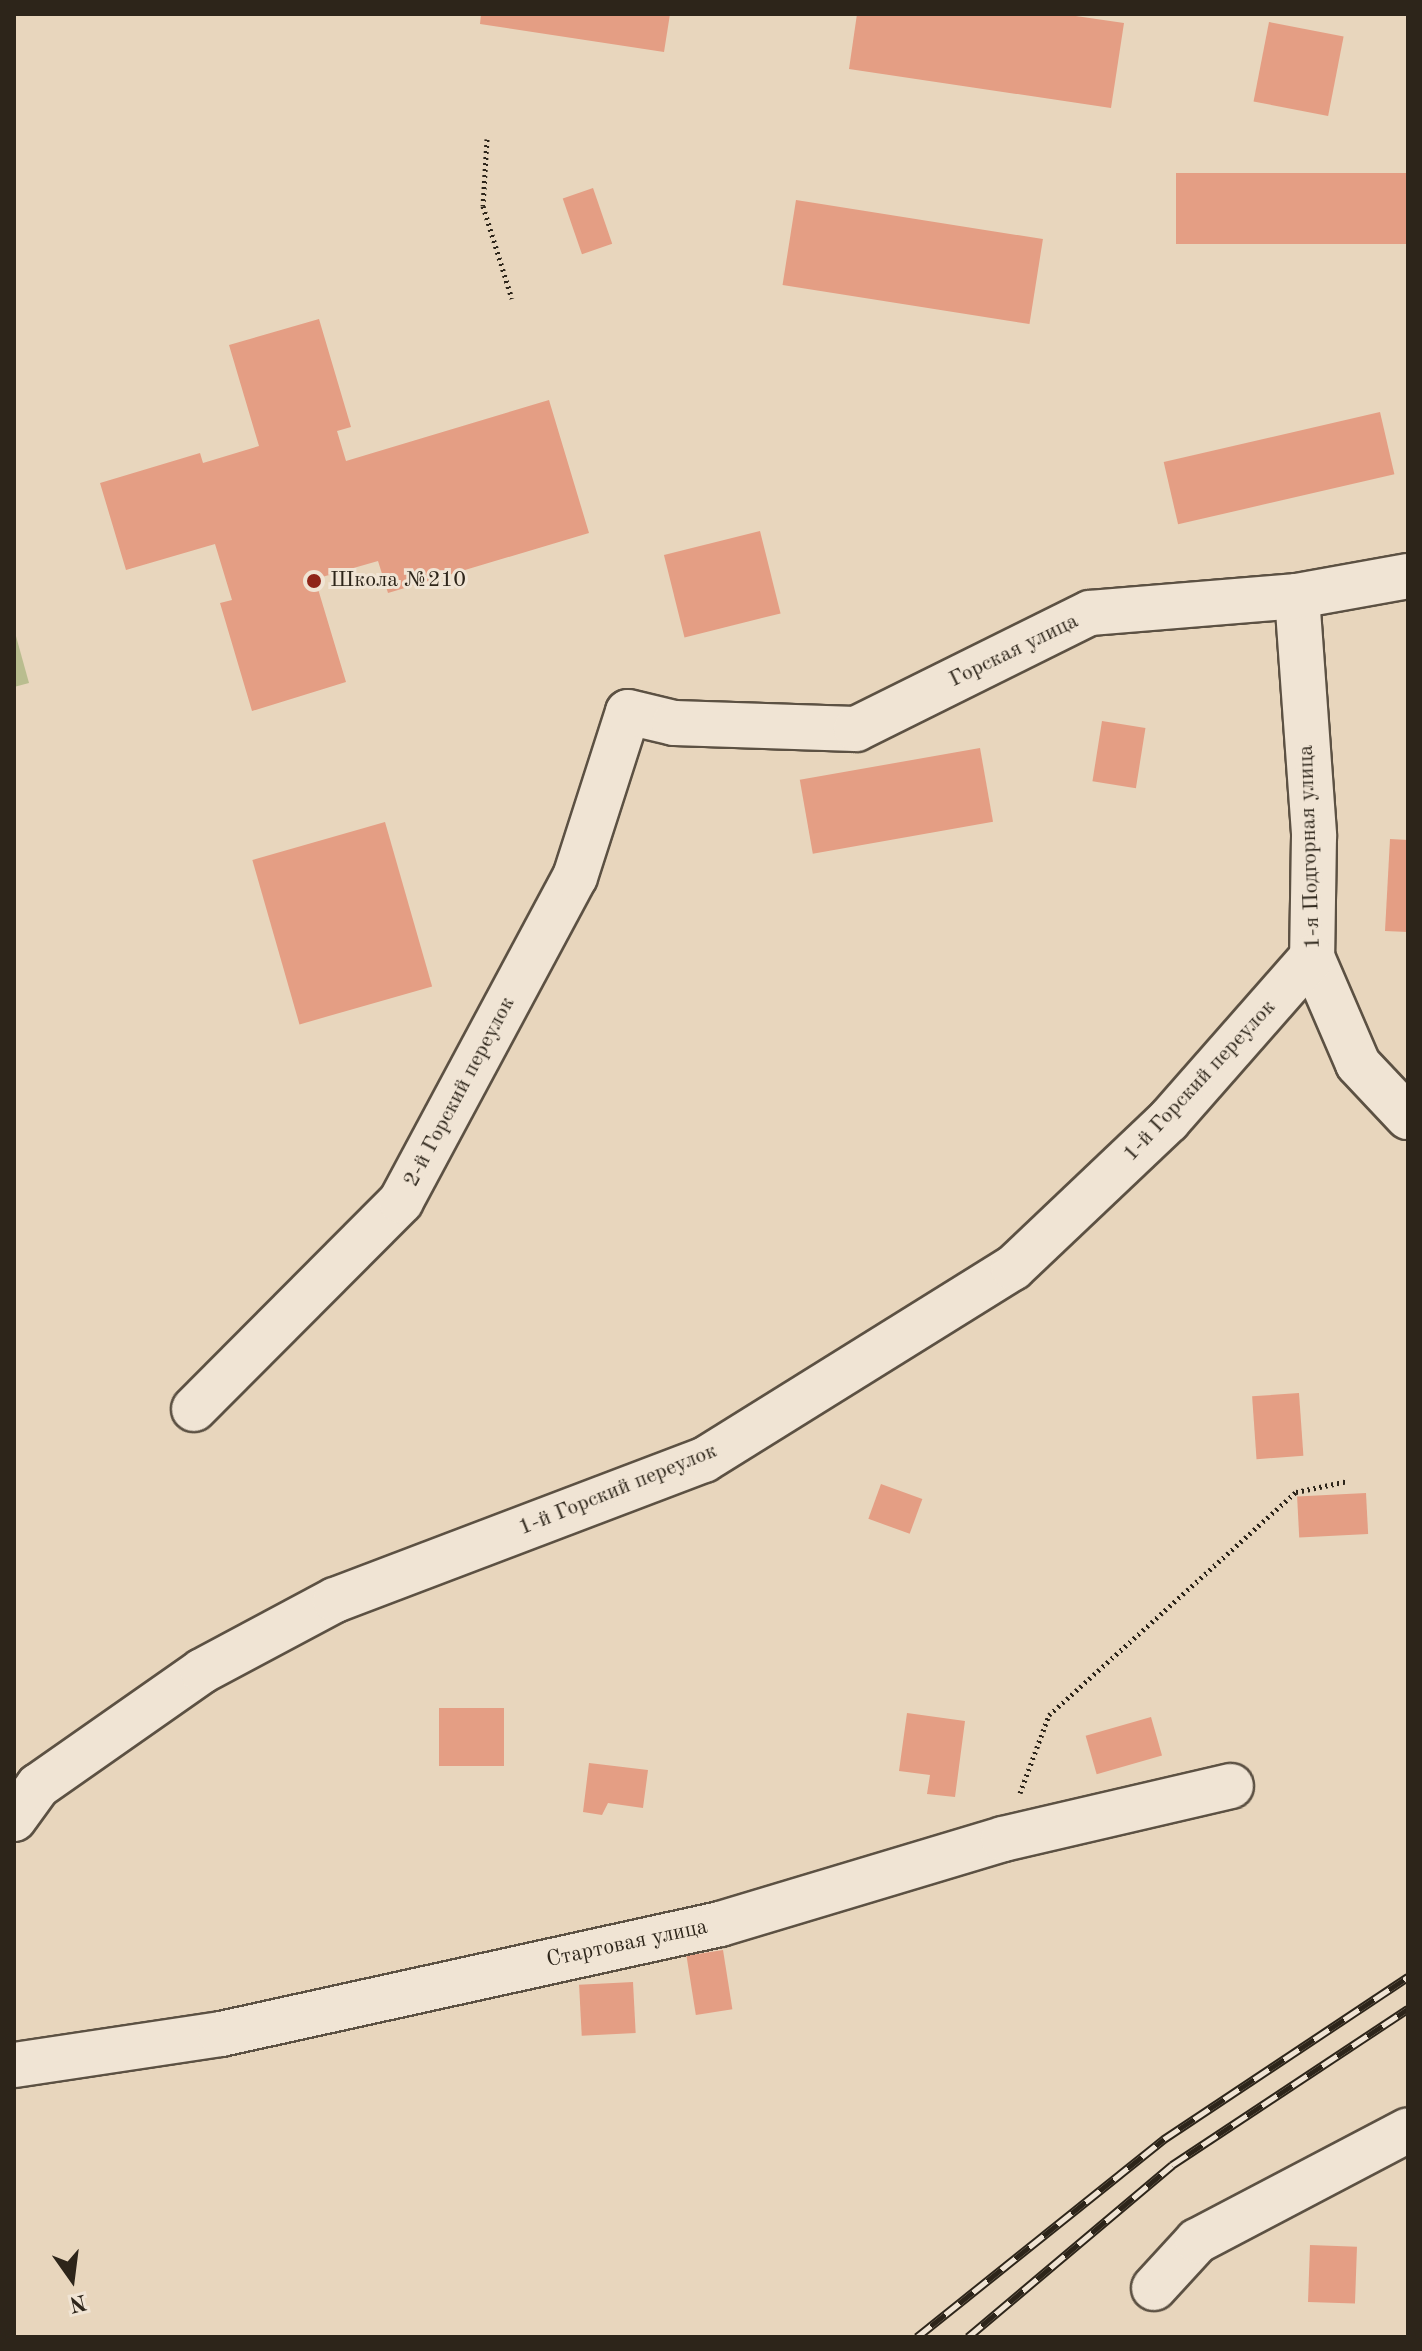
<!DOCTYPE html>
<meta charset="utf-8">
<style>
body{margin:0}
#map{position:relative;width:1422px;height:2351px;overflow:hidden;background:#e8d6bd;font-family:"Old Standard TT",serif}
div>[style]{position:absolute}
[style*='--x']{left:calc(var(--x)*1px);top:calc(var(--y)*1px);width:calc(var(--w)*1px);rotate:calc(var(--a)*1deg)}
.green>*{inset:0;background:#b9bd8f}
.building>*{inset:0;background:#e49e84;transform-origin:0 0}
.path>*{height:5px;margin-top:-2.5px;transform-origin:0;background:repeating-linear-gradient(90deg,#2d251a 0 2px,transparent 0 6px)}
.roads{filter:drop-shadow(2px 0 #5c5143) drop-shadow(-2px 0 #5c5143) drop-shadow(0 2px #5c5143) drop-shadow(0 -2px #5c5143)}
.minor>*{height:44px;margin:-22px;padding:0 22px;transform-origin:22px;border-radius:22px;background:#f0e4d4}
.rail>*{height:9px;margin-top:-4.5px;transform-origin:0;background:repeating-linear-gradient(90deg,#f0e4d4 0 18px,#2d251a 0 36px);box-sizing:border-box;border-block:2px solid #2d251a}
.dots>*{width:22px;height:22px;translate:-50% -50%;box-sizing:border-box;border:4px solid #f0e4d4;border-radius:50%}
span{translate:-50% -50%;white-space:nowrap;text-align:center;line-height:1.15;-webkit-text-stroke:6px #f0e4d4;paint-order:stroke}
.poi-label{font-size:22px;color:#2d251a}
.left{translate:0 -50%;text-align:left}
.street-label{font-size:22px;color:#2d251a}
.frame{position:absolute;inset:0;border:16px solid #2d251a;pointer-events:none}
.north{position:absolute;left:32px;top:2239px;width:80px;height:80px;-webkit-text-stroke:6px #f0e4d4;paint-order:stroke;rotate:166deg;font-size:22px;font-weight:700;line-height:32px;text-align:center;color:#2d251a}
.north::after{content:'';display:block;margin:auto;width:28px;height:36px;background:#2d251a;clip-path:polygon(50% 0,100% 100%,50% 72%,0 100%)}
</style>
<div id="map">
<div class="green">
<i style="clip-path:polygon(14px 629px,29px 683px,14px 687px)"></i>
</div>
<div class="building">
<i style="clip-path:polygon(481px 14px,670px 14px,664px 52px,480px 24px)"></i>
<i style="clip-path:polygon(857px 14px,1062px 14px,1124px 23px,1111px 108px,849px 69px)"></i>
<i style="left:1269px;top:22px;width:76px;height:81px;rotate:11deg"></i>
<i style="left:1408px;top:173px;width:71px;height:232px;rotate:90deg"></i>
<i style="left:593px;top:188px;width:59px;height:32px;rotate:71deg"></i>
<i style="left:796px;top:200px;width:250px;height:86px;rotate:9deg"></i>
<i style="clip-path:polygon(319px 319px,351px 427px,337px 431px,346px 461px,549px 400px,589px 533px,388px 593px,378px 561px,315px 579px,346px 682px,252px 711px,220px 603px,232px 600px,215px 544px,126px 570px,100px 483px,200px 453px,203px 463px,259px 446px,229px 345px)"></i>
<i style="left:1380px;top:412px;width:64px;height:222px;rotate:77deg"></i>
<i style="left:760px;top:531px;width:85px;height:99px;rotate:76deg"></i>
<i style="left:1102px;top:721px;width:44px;height:61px;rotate:9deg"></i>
<i style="left:980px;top:748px;width:75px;height:183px;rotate:80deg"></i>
<i style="left:385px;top:822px;width:171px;height:138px;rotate:74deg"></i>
<i style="clip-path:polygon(1390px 839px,1408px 840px,1408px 932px,1385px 931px)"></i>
<i style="left:1299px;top:1393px;width:63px;height:47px;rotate:86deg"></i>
<i style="left:881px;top:1484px;width:44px;height:37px;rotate:20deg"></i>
<i style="left:1366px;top:1493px;width:41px;height:69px;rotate:87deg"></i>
<i style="left:504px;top:1708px;width:58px;height:65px;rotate:90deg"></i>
<i style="clip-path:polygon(907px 1713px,965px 1721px,955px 1797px,927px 1794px,930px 1775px,899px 1771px)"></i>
<i style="left:1151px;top:1717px;width:40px;height:68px;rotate:74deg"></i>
<i style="clip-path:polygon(589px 1763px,648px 1770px,643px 1808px,608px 1803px,602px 1815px,583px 1812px)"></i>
<i style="left:723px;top:1950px;width:60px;height:37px;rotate:81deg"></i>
<i style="left:633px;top:1982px;width:51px;height:54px;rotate:87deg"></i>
<i style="left:1310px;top:2245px;width:47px;height:57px;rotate:2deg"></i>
</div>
<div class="path">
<i style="--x:487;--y:139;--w:67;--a:93.4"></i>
<i style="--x:483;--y:206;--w:97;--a:72.7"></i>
<i style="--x:1020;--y:1793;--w:83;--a:-69.6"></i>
<i style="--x:1049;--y:1715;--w:333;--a:-42.1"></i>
<i style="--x:1296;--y:1492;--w:53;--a:-11.9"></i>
</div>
<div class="roads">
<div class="minor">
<i style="--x:1297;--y:596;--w:241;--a:85.9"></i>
<i style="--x:1314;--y:836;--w:121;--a:90.9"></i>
<i style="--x:1312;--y:957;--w:116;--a:66.7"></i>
<i style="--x:1358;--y:1064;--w:73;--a:46.7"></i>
<i style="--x:194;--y:1409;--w:293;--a:-45.1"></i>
<i style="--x:401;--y:1201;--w:368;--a:-61.8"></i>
<i style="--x:575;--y:877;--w:173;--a:-72.2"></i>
<i style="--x:628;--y:712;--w:47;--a:13.4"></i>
<i style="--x:674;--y:723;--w:182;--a:1.9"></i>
<i style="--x:856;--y:729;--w:261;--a:-26.4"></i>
<i style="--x:1090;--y:613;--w:208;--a:-4.7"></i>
<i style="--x:1297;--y:596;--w:113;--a:-10.2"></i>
<i style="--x:14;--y:1819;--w:41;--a:-54"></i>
<i style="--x:38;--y:1786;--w:200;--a:-35"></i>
<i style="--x:202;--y:1671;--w:151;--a:-28.1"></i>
<i style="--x:335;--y:1600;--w:395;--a:-20.8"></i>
<i style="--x:704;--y:1460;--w:364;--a:-31.9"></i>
<i style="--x:1013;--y:1268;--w:214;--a:-43.5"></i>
<i style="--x:1168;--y:1121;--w:218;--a:-48.7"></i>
<i style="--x:14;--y:2065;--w:209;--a:-8.5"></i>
<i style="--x:221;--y:2034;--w:511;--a:-12.43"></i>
<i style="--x:720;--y:1924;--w:295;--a:-16.7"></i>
<i style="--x:1003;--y:1839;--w:234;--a:-13.1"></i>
<i style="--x:1154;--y:2288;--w:64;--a:-47.5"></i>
<i style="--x:1197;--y:2241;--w:238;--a:-27.7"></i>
</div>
</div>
<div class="rail">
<i style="--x:917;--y:2337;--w:317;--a:-38.7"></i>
<i style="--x:1164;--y:2139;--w:293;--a:-33.6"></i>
<i style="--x:968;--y:2337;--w:267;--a:-40.1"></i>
<i style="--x:1172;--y:2165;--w:283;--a:-33.5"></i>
</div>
<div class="dots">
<i style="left:314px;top:581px;background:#8f2418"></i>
</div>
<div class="poi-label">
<span class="left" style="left:330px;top:581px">Школа №210</span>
</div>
<div class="street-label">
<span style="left:1014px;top:651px;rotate:-26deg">Горская улица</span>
<span style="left:1310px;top:847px;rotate:-92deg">1-я Подгорная улица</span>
<span style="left:1200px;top:1081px;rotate:-47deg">1-й Горский переулок</span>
<span style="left:460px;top:1092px;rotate:-62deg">2-й Горский переулок</span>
<span style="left:618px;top:1490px;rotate:-22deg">1-й Горский переулок</span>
<span style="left:627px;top:1944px;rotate:-12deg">Стартовая улица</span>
</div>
<div class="frame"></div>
<div class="north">N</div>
</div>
